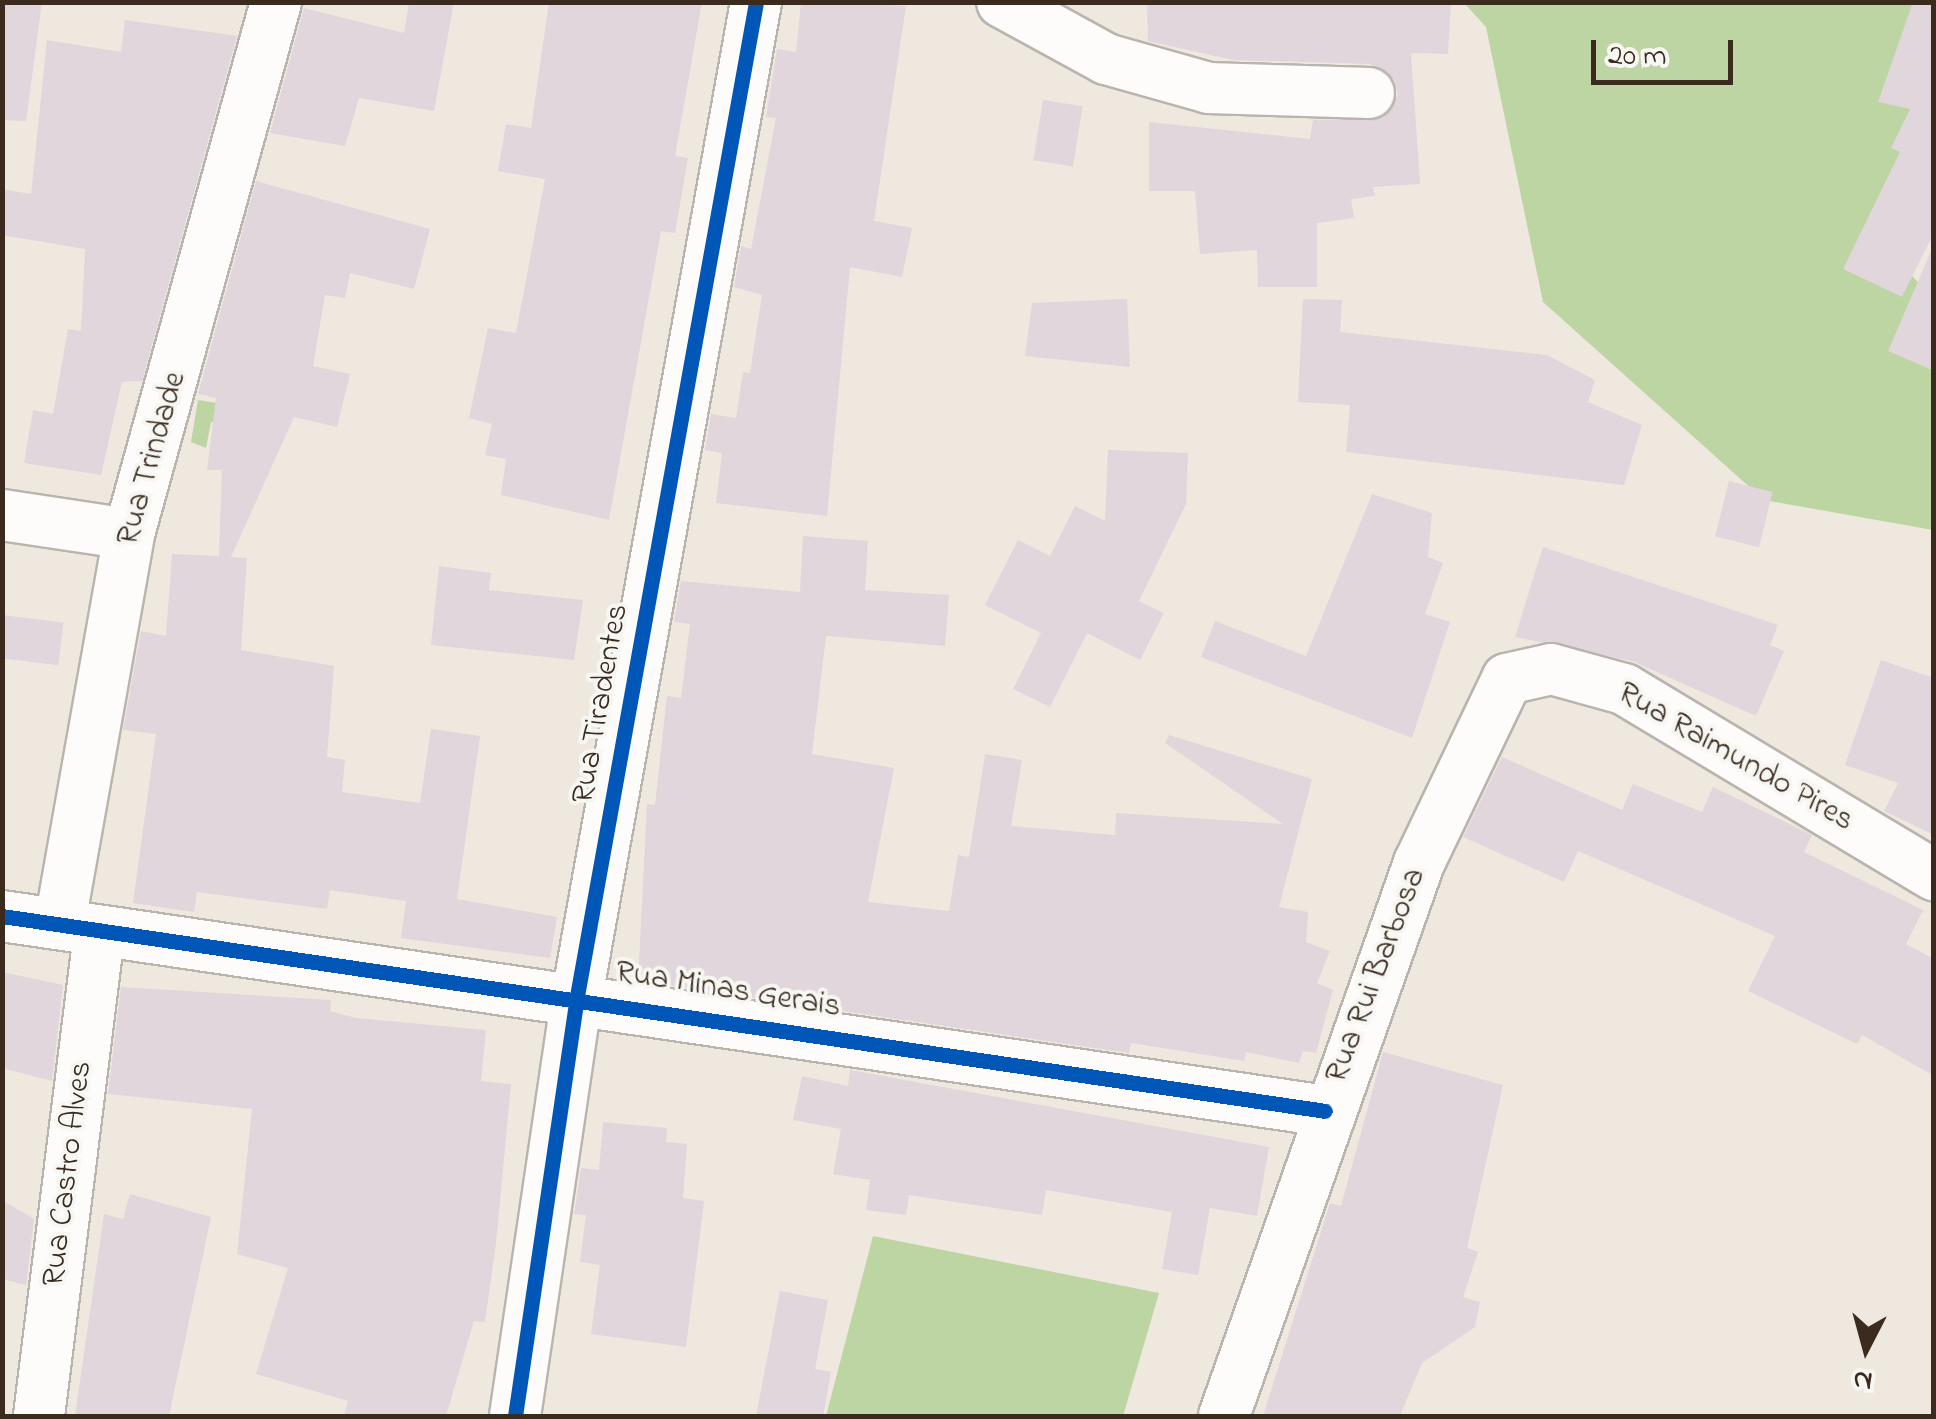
<!DOCTYPE html>
<style>
body{margin:0}
#map{position:relative;width:1936px;height:1419px;overflow:hidden;background:#efe8df;font-family:"Indie Flower",sans-serif}
div>[style]{position:absolute}
[style*='--x']{left:calc(var(--x)*1px);top:calc(var(--y)*1px);width:calc(var(--w)*1px);rotate:calc(var(--a)*1deg)}
.green>*{inset:0;background:#bdd4a3}
.building>*{inset:0;background:#e0d6dc;transform-origin:0 0}
.roads{filter:drop-shadow(2px 0 #bab4ae) drop-shadow(-2px 0 #bab4ae) drop-shadow(0 2px #bab4ae) drop-shadow(0 -2px #bab4ae)}
.minor>*{height:50px;margin:-25px;padding:0 25px;transform-origin:25px;border-radius:25px;background:#fdfcfa}
.cycleway>*{height:15px;margin:-7.5px;padding:0 7.5px;transform-origin:7.5px;border-radius:7.5px;background:#0057b8}
span{translate:-50% -50%;white-space:nowrap;text-align:center;line-height:1.15;-webkit-text-stroke:8px #f6f6f2;paint-order:stroke}
.street-label{font-size:32px;color:#3b2a1e}
.frame{position:absolute;inset:0;border:5px solid #3b2a1e;pointer-events:none}
.north{position:absolute;left:1816px;top:1299px;width:100px;height:100px;-webkit-text-stroke:8px #f6f6f2;paint-order:stroke;rotate:186deg;font-size:28px;font-weight:700;line-height:40px;text-align:center;color:#3b2a1e}
.north::after{content:'';display:block;margin:auto;width:35px;height:45px;background:#3b2a1e;clip-path:polygon(50% 0,100% 100%,50% 72%,0 100%)}
.scale{position:absolute;left:1591px;top:40px;width:142px;height:45px;box-sizing:border-box;border:5px solid #3b2a1e;border-top:0;padding-left:12px;font-size:30px;line-height:35px;white-space:nowrap;color:#3b2a1e;-webkit-text-stroke:8px #f6f6f2;paint-order:stroke}
</style>
<div id="map">
<div class="green">
<i style="clip-path:polygon(1464px 3px,1933px 3px,1910px 274px,1933px 297px,1933px 530px,1764px 500px,1543px 302px,1486px 27px)"></i>
<i style="clip-path:polygon(198px 400px,280px 413px,230px 426px,211px 422px,206px 448px,191px 442px)"></i>
<i style="clip-path:polygon(873px 1236px,1159px 1293px,1123px 1416px,826px 1416px)"></i>
</div>
<div class="building">
<i style="clip-path:polygon(2px 2px,42px 2px,26px 121px,2px 120px)"></i>
<i style="clip-path:polygon(409px 2px,454px 2px,434px 111px,359px 98px,345px 146px,270px 133px,304px 8px,404px 33px)"></i>
<i style="clip-path:polygon(549px 2px,702px 2px,675px 156px,688px 158px,675px 233px,661px 231px,609px 520px,501px 495px,506px 459px,485px 455px,492px 424px,469px 418px,488px 328px,516px 333px,545px 179px,498px 171px,506px 124px,531px 128px)"></i>
<i style="clip-path:polygon(801px 2px,906px 6px,874px 221px,912px 228px,902px 277px,850px 267px,827px 516px,716px 503px,722px 453px,705px 450px,711px 414px,736px 418px,743px 372px,750px 373px,762px 295px,734px 287px,741px 246px,751px 249px,776px 118px,766px 117px,777px 49px,796px 52px)"></i>
<i style="clip-path:polygon(1147px 2px,1451px 2px,1448px 54px,1411px 53px,1420px 184px,1373px 187px,1375px 196px,1351px 199px,1354px 218px,1317px 223px,1317px 287px,1258px 287px,1257px 250px,1200px 254px,1195px 191px,1149px 191px,1149px 122px,1310px 139px,1313px 120px,1383px 118px,1398px 95px,1394px 79px,1370px 64px,1233px 60px,1148px 41px)"></i>
<i style="clip-path:polygon(1913px 2px,1934px 2px,1934px 233px,1902px 297px,1843px 269px,1900px 152px,1891px 148px,1910px 109px,1878px 102px)"></i>
<i style="clip-path:polygon(125px 20px,237px 36px,142px 381px,122px 382px,101px 475px,24px 463px,33px 410px,53px 414px,68px 329px,81px 331px,85px 249px,2px 235px,2px 189px,31px 194px,47px 40px,121px 52px)"></i>
<i style="left:1043px;top:100px;width:40px;height:61px;rotate:9deg"></i>
<i style="clip-path:polygon(256px 181px,430px 229px,414px 289px,350px 273px,345px 298px,325px 295px,313px 366px,350px 374px,337px 427px,294px 417px,231px 557px,247px 558px,241px 650px,334px 666px,327px 757px,345px 760px,342px 792px,420px 803px,431px 729px,480px 736px,457px 899px,557px 917px,550px 958px,401px 938px,406px 901px,330px 890px,327px 909px,197px 892px,194px 912px,133px 903px,156px 734px,123px 730px,141px 631px,166px 636px,172px 554px,219px 556px,222px 470px,207px 470px,216px 398px,198px 394px)"></i>
<i style="clip-path:polygon(1934px 244px,1934px 371px,1888px 351px)"></i>
<i style="clip-path:polygon(1127px 299px,1130px 367px,1025px 356px,1032px 303px)"></i>
<i style="clip-path:polygon(1303px 299px,1342px 300px,1340px 332px,1547px 355px,1595px 380px,1588px 402px,1642px 425px,1624px 485px,1346px 452px,1350px 405px,1298px 402px)"></i>
<i style="clip-path:polygon(1108px 450px,1188px 453px,1186px 504px,1139px 601px,1164px 613px,1140px 660px,1087px 633px,1050px 707px,1013px 689px,1041px 633px,985px 605px,1018px 540px,1050px 556px,1075px 506px,1105px 521px)"></i>
<i style="left:1729px;top:481px;width:45px;height:57px;rotate:14deg"></i>
<i style="clip-path:polygon(1372px 494px,1432px 513px,1428px 557px,1443px 563px,1425px 614px,1450px 622px,1412px 738px,1201px 657px,1215px 621px,1306px 656px)"></i>
<i style="clip-path:polygon(803px 536px,868px 541px,865px 590px,949px 595px,945px 646px,826px 636px,812px 754px,894px 768px,868px 902px,949px 911px,958px 855px,969px 857px,985px 754px,1022px 760px,1011px 826px,1115px 835px,1116px 813px,1283px 824px,1165px 743px,1169px 735px,1312px 779px,1279px 907px,1308px 912px,1306px 942px,1330px 951px,1317px 983px,1333px 990px,1316px 1053px,1303px 1051px,1299px 1063px,1246px 1052px,1244px 1061px,1131px 1043px,1129px 1053px,638px 981px,647px 804px,655px 805px,667px 696px,681px 698px,690px 624px,674px 622px,681px 581px,800px 592px)"></i>
<i style="clip-path:polygon(1543px 547px,1778px 625px,1770px 645px,1784px 651px,1756px 716px,1632px 661px,1515px 637px)"></i>
<i style="clip-path:polygon(439px 566px,491px 573px,489px 590px,583px 600px,574px 660px,431px 645px)"></i>
<i style="left:2px;top:615px;width:62px;height:43px;rotate:7deg"></i>
<i style="clip-path:polygon(1881px 660px,1934px 678px,1934px 835px,1884px 811px,1898px 783px,1845px 765px)"></i>
<i style="clip-path:polygon(1502px 757px,1622px 810px,1633px 784px,1702px 812px,1713px 787px,1812px 835px,1804px 852px,1923px 910px,1906px 944px,1934px 959px,1934px 1076px,1862px 1035px,1857px 1044px,1748px 991px,1775px 936px,1578px 851px,1564px 882px,1463px 837px)"></i>
<i style="clip-path:polygon(2px 972px,63px 985px,52px 1081px,2px 1068px)"></i>
<i style="clip-path:polygon(121px 987px,331px 1000px,330px 1011px,356px 1018px,486px 1030px,481px 1081px,511px 1084px,496px 1243px,485px 1322px,474px 1321px,446px 1416px,344px 1416px,348px 1401px,256px 1374px,288px 1268px,237px 1254px,252px 1109px,108px 1094px)"></i>
<i style="clip-path:polygon(1383px 1052px,1503px 1085px,1467px 1248px,1478px 1252px,1463px 1297px,1480px 1302px,1475px 1327px,1422px 1363px,1400px 1416px,1263px 1416px,1330px 1203px,1341px 1206px)"></i>
<i style="clip-path:polygon(850px 1070px,1269px 1147px,1257px 1216px,1210px 1208px,1198px 1275px,1162px 1269px,1172px 1212px,1046px 1190px,1042px 1215px,909px 1195px,906px 1215px,866px 1210px,870px 1180px,833px 1174px,841px 1129px,793px 1120px,802px 1076px,848px 1086px)"></i>
<i style="clip-path:polygon(603px 1122px,667px 1128px,666px 1142px,687px 1144px,683px 1198px,704px 1201px,686px 1347px,591px 1334px,600px 1265px,580px 1262px,586px 1215px,574px 1214px,581px 1168px,599px 1170px)"></i>
<i style="clip-path:polygon(130px 1194px,211px 1217px,169px 1416px,75px 1416px,104px 1214px,123px 1219px)"></i>
<i style="clip-path:polygon(2px 1200px,34px 1219px,26px 1285px,2px 1279px)"></i>
<i style="clip-path:polygon(780px 1291px,828px 1300px,815px 1369px,831px 1372px,823px 1416px,756px 1416px)"></i>
</div>
<div class="roads">
<div class="minor">
<i style="--x:1002;--y:2;--w:119;--a:28.7"></i>
<i style="--x:1106;--y:59;--w:107;--a:15.7"></i>
<i style="--x:1209;--y:88;--w:160;--a:1.8"></i>
<i style="--x:2;--y:515;--w:128;--a:8.5"></i>
<i style="--x:2;--y:916;--w:1337;--a:8.38"></i>
<i style="--x:60;--y:922;--w:394;--a:-79.9"></i>
<i style="--x:129;--y:534;--w:552;--a:-74.55"></i>
<i style="--x:39;--y:1416;--w:489;--a:-82.9"></i>
<i style="--x:515;--y:1416;--w:425;--a:-81.6"></i>
<i style="--x:577;--y:996;--w:1010;--a:-79.79"></i>
<i style="--x:1224;--y:1416;--w:586;--a:-70.58"></i>
<i style="--x:1419;--y:863;--w:204;--a:-64.4"></i>
<i style="--x:1507;--y:679;--w:45;--a:-12.8"></i>
<i style="--x:1551;--y:669;--w:76;--a:15.3"></i>
<i style="--x:1624;--y:689;--w:362;--a:31"></i>
</div>
</div>
<div class="cycleway">
<i style="--x:2;--y:916;--w:1337;--a:8.38"></i>
<i style="--x:515;--y:1416;--w:425;--a:-81.6"></i>
<i style="--x:577;--y:996;--w:1010;--a:-79.79"></i>
</div>
<div class="street-label">
<span style="left:153px;top:459px;rotate:-74deg">Rua Trindade</span>
<span style="left:602px;top:704px;rotate:-80deg">Rua Tiradentes</span>
<span style="left:1735px;top:758px;rotate:30deg">Rua Raimundo Pires</span>
<span style="left:1377px;top:976px;rotate:-69deg">Rua Rui Barbosa</span>
<span style="left:728px;top:991px;rotate:9deg">Rua Minas Gerais</span>
<span style="left:69px;top:1174px;rotate:-83deg">Rua Castro Alves</span>
</div>
<div class="frame"></div>
<div class="north">N</div>
<div class="scale">20 m</div>
</div>
